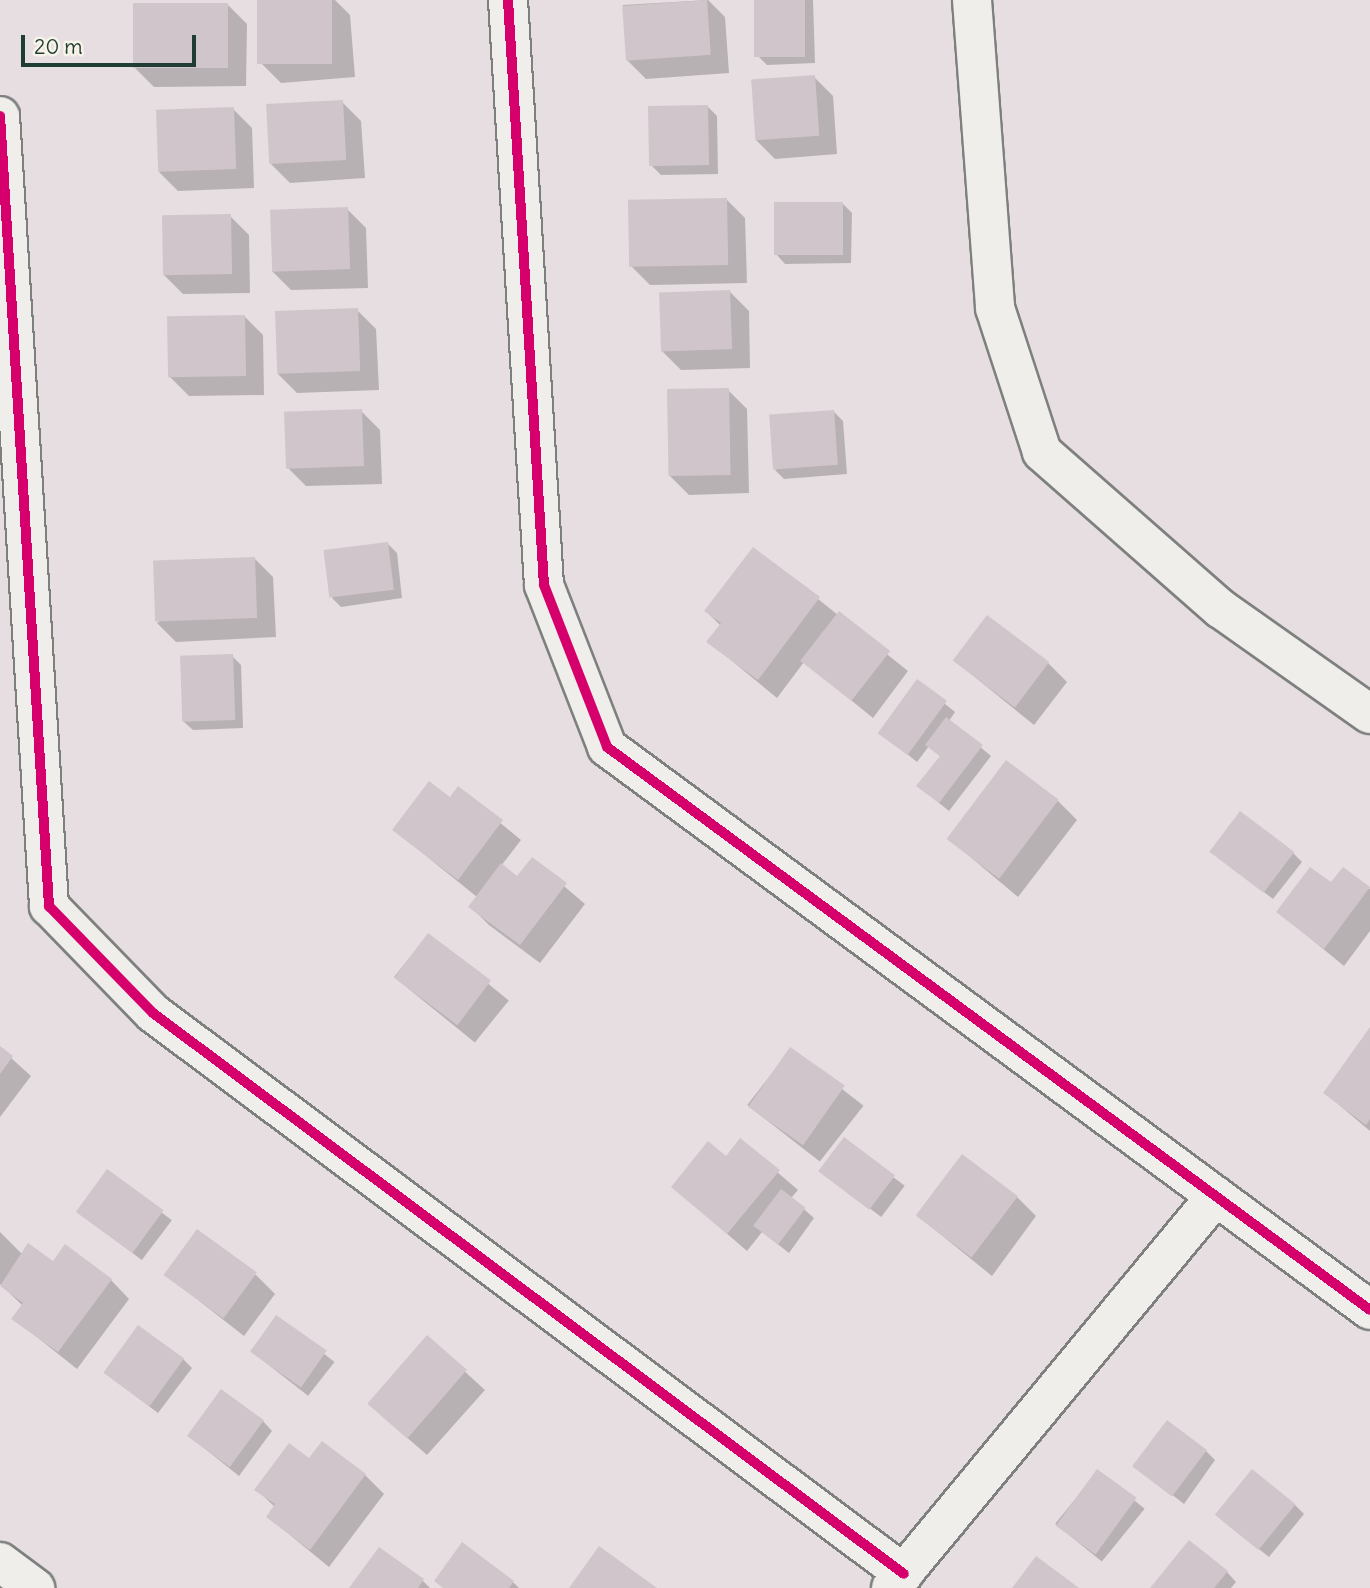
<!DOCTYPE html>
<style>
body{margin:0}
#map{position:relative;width:1370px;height:1588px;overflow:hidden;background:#e6dee0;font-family:Delius,sans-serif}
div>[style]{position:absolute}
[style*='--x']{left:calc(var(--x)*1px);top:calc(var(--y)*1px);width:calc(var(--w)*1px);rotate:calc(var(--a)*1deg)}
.shadow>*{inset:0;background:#0003;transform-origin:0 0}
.building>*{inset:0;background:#d1c5cc;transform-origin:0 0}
.roads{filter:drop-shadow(2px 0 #7e807f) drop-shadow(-2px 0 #7e807f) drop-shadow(0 2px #7e807f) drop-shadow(0 -2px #7e807f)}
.street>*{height:38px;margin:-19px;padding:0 19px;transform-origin:19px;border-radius:19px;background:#f0eeeb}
.secondary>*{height:38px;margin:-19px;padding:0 19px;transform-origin:19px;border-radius:19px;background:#f0eeeb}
.cycleway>*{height:10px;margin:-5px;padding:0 5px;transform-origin:5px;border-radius:5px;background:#d6006c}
span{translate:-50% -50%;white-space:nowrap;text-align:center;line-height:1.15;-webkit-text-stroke:6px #f7f3e8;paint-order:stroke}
.scale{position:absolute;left:21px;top:35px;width:175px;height:32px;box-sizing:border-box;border:4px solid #1f3d34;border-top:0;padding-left:9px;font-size:21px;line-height:24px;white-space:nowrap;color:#1f3d34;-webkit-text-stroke:5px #f7f3e8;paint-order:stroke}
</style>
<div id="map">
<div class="shadow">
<i style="clip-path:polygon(279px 0,335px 0,350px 15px,355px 77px,281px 83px,262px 64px)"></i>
<i style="clip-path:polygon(708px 0,725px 17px,729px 73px,646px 79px,627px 60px,623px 5px)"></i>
<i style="clip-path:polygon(755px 0,813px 0,815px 63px,767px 65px,758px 56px)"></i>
<i style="clip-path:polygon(228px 5px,247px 24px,246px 86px,154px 87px,135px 68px)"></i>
<i style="clip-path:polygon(814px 77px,833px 96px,837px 154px,775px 159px,756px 140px)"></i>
<i style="clip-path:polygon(342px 102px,361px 121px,365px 178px,290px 183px,271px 164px)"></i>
<i style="clip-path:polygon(708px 107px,717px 116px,718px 174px,661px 175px,652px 166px)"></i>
<i style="clip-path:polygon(233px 109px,252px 128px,254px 188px,178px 191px,159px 172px)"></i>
<i style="clip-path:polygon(726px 199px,745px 218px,747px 283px,650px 285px,631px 266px)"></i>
<i style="clip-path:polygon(843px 204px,852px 213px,851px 263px,785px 264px,776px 254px)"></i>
<i style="clip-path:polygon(347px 209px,366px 228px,368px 288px,291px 290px,272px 271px)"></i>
<i style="clip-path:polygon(230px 216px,249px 235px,250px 293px,183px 294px,164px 275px)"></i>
<i style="clip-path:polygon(730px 292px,749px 311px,750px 368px,681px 370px,662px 351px)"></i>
<i style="clip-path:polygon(357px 310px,376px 329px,379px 390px,297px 393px,278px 374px)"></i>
<i style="clip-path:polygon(244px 316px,263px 335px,264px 395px,189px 396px,170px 377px)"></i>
<i style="clip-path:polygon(728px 390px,747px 409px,749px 493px,689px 495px,670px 476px)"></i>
<i style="clip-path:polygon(361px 411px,380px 430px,382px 484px,306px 486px,287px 467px)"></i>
<i style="clip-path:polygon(834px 412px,843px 421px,847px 474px,784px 479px,775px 470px)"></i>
<i style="clip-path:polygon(387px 543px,397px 553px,402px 598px,341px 607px,332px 598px)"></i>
<i style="clip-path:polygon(254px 558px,273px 577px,276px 637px,176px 642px,157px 623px)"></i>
<i style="clip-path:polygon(818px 599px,908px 671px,873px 718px,804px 662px,777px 698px,709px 642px,721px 626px,706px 611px)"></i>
<i style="clip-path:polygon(232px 656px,241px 665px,243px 728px,193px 730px,183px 721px)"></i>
<i style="clip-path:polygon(955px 661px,1048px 663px,1067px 682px,1034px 725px)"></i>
<i style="clip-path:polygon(918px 682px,955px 712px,949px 721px,991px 756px,949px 811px,918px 786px,941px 757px,929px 746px,917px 762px,880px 732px)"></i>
<i style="clip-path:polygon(458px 788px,521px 840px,501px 866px,517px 878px,532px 859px,585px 904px,540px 963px,489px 925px,470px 906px,477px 897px,394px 830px,450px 799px)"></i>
<i style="clip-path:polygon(1058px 801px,1077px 820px,1018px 897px,949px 839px)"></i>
<i style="clip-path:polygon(1212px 852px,1293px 853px,1302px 862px,1273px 899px)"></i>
<i style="clip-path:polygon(1343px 869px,1370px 889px,1370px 931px,1344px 966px,1278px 912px,1331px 884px)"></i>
<i style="left:428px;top:935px;width:104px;height:54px;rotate:39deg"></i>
<i style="clip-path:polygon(1370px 1030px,1370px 1131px,1325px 1093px)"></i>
<i style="clip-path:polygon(0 1048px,31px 1076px,0 1117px)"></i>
<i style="left:791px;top:1049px;width:92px;height:71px;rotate:38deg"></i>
<i style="left:844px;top:1140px;width:76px;height:39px;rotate:37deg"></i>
<i style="clip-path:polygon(741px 1141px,798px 1190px,791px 1198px,814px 1218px,789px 1253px,762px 1232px,747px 1251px,673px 1187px,726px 1158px)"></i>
<i style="left:108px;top:1172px;width:80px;height:50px;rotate:37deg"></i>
<i style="clip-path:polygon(1017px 1197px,1036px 1216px,992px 1276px,918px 1216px)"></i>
<i style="clip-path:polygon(0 1232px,22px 1254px,111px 1280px,129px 1299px,77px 1369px,13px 1318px,23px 1306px,0 1284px)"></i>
<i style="clip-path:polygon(166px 1275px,256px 1275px,275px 1294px,244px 1336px)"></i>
<i style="left:277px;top:1317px;width:73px;height:43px;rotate:38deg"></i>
<i style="clip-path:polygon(427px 1337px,485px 1390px,427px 1455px,388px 1421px)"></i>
<i style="clip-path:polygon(183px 1359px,192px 1368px,158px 1413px,105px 1373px)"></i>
<i style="clip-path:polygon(263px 1421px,272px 1431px,239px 1476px,189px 1436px)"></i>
<i style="clip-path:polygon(1206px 1451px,1215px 1460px,1184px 1504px,1135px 1466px)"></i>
<i style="clip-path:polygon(309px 1460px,365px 1475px,384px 1494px,329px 1567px,268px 1517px,275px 1507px,257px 1490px)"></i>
<i style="left:1098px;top:1471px;width:60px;height:68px;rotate:39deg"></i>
<i style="clip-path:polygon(1295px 1505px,1304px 1514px,1269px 1557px,1227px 1524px)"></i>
<i style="clip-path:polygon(1227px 1572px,1236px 1582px,1231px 1588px,1152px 1588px)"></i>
<i style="clip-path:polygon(423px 1581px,430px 1588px,351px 1588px)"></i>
<i style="clip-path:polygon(513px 1582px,519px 1588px,443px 1588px)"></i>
</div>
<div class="building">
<i style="left:257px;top:0;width:75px;height:64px"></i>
<i style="left:707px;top:0;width:55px;height:85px;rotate:86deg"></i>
<i style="left:754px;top:0;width:51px;height:57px"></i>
<i style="left:133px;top:3px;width:95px;height:65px"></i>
<i style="left:815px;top:75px;width:61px;height:64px;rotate:86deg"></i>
<i style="left:343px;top:100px;width:60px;height:77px;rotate:87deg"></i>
<i style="left:708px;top:105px;width:60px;height:60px;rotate:89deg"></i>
<i style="left:234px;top:107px;width:62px;height:78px;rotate:88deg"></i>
<i style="left:727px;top:198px;width:67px;height:99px;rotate:89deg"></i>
<i style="left:774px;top:202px;width:69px;height:53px"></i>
<i style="left:348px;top:207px;width:62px;height:78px;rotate:88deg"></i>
<i style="left:231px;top:214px;width:60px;height:69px;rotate:89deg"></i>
<i style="left:730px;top:290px;width:59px;height:71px;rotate:88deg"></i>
<i style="left:358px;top:308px;width:63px;height:83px;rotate:88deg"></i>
<i style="left:245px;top:315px;width:61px;height:78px;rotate:89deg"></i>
<i style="left:729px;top:388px;width:87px;height:62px;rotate:89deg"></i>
<i style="left:362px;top:409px;width:57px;height:78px;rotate:88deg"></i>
<i style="left:834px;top:410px;width:55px;height:65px;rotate:86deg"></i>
<i style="left:388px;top:542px;width:48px;height:65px;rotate:83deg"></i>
<i style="clip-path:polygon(753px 547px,820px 597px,758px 680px,706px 642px,721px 623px,704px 611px)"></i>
<i style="left:255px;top:557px;width:61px;height:102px;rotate:88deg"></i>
<i style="left:839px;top:611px;width:65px;height:63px;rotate:38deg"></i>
<i style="left:987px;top:615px;width:78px;height:57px;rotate:37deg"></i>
<i style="left:233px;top:654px;width:66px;height:53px;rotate:88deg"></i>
<i style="left:917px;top:679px;width:37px;height:67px;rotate:36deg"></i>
<i style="clip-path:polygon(946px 717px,983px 745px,939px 803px,916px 786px,940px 756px,925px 745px)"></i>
<i style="left:1006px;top:760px;width:66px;height:99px;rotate:37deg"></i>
<i style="clip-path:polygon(429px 781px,450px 797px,458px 786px,503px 820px,458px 880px,392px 830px)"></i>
<i style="left:1240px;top:811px;width:68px;height:51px;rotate:37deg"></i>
<i style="clip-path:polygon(532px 857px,567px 883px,520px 945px,468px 907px,501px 863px,517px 876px)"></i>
<i style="clip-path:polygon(1310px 867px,1331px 882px,1343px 867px,1370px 887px,1324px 949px,1276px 912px)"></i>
<i style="left:428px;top:933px;width:79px;height:56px;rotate:37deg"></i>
<i style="clip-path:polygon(1370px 1027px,1370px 1119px,1366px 1125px,1323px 1093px)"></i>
<i style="clip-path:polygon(0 1046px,13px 1056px,0 1074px)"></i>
<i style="left:790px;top:1047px;width:67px;height:73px;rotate:35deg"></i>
<i style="left:844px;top:1137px;width:64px;height:43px;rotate:37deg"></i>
<i style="clip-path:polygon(740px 1138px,780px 1170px,727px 1234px,671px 1187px,708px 1141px,726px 1156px)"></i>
<i style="left:962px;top:1154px;width:70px;height:77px;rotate:37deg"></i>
<i style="left:107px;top:1169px;width:70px;height:53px;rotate:36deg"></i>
<i style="left:781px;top:1189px;width:31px;height:46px;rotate:37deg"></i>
<i style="left:197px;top:1229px;width:74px;height:57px;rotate:36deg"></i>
<i style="clip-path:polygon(28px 1243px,53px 1261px,65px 1244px,112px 1279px,58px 1352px,11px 1319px,23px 1303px,0 1286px)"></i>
<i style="left:276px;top:1315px;width:62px;height:45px;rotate:35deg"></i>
<i style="left:138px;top:1325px;width:57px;height:59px;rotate:36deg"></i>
<i style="left:427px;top:1335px;width:53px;height:91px;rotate:41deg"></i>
<i style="left:221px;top:1389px;width:53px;height:58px;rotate:36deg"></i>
<i style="left:1167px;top:1420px;width:50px;height:58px;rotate:37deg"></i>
<i style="clip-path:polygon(322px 1441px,366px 1474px,310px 1550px,266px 1517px,275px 1504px,254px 1490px,289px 1443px,309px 1458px)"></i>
<i style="left:1097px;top:1469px;width:49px;height:70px;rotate:36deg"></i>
<i style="left:1252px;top:1469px;width:56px;height:59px;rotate:39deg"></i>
<i style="clip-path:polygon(1189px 1540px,1228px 1571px,1214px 1588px,1150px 1588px)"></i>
<i style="clip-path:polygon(462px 1542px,514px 1581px,509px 1588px,443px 1588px,434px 1581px)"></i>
<i style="clip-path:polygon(599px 1546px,657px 1588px,569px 1588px)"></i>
<i style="clip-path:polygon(379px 1547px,424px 1579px,418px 1588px,349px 1588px)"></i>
<i style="clip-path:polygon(1036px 1556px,1079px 1588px,1012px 1588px)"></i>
</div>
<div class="roads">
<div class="street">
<i style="--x:508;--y:0;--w:586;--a:86.48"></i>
<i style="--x:544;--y:585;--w:174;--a:68.7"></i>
<i style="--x:607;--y:747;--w:948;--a:36.42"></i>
<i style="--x:972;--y:0;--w:309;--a:85.7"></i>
<i style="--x:995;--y:308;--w:151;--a:71.9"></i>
<i style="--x:1042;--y:452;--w:238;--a:41.3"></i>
<i style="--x:1221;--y:609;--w:182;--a:35.2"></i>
<i style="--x:0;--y:116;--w:792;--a:86.45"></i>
<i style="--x:49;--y:906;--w:149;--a:45.8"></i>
<i style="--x:153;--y:1013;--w:937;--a:36.76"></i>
<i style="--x:891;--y:1588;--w:509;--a:-50.34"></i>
</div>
<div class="secondary">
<i style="--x:0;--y:1562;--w:44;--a:36.6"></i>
</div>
</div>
<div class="cycleway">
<i style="--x:508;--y:0;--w:586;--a:86.48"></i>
<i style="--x:544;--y:585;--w:174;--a:68.7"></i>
<i style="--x:607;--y:747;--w:948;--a:36.42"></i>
<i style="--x:0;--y:116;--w:792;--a:86.45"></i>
<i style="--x:49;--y:906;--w:149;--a:45.8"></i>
<i style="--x:153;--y:1013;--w:937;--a:36.76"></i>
</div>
<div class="scale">20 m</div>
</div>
